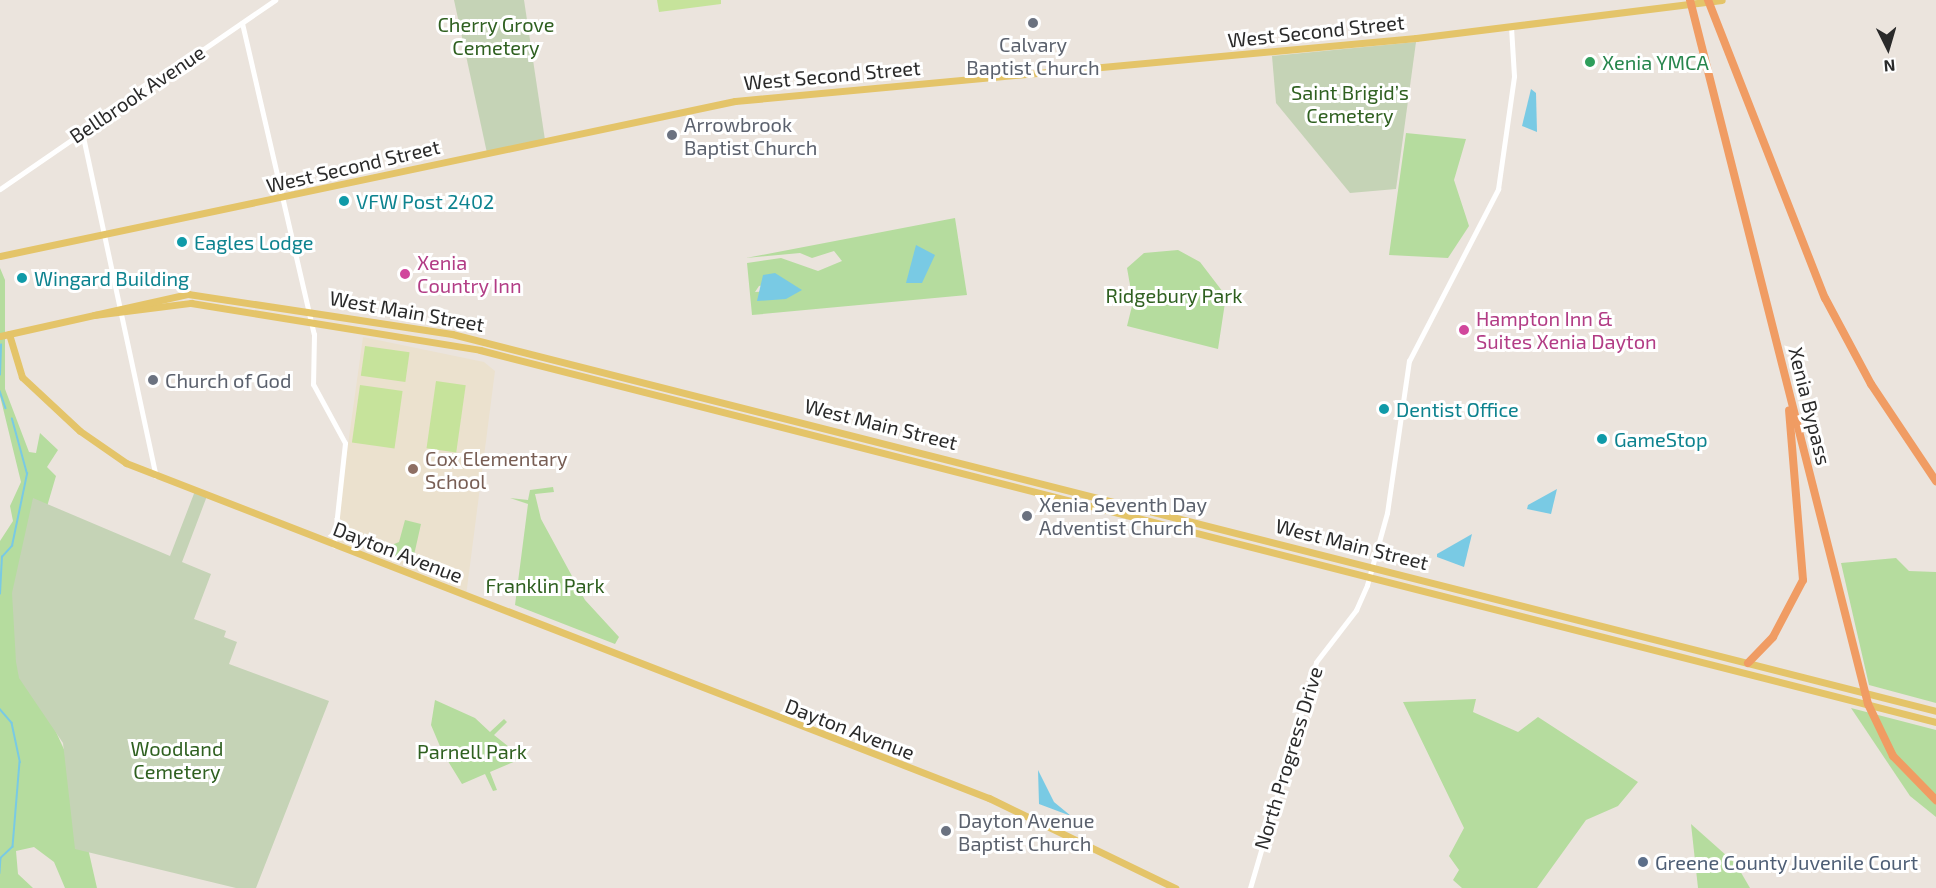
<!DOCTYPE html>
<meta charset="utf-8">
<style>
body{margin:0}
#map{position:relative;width:1936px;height:888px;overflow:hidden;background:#ebe4dd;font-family:"Exo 2",sans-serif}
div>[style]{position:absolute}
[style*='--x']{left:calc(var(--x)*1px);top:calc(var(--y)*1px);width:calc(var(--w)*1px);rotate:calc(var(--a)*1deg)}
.education>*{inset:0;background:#ebe1ce}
.green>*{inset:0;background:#b5dc9e}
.cemetery>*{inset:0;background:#c5d3b6}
.pitch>*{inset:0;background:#c6e39b;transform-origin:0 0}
.water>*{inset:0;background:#79cae4}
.stream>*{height:1.5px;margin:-0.75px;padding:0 0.75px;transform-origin:0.75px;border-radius:0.75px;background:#79cae4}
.minor>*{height:5px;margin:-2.5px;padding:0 2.5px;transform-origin:2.5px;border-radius:2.5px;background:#fff}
.major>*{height:7px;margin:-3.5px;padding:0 3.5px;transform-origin:3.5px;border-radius:3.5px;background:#e4c469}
.highway>*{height:8px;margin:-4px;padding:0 4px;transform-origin:4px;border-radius:4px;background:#f09c63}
.dots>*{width:16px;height:16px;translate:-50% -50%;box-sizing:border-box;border:3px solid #fff;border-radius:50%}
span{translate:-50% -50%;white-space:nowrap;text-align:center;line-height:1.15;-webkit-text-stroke:6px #fff;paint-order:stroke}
.park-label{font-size:20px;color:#2f6020}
.street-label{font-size:20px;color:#2a2a2a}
.worship-label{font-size:20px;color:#5b616d}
.left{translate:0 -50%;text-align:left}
.leisure-label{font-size:20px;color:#27864d}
.culture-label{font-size:20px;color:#0d838f}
.hotel-label{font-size:20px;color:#b23c85}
.education-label{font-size:20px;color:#785e54}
.service-label{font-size:20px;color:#4e5e75}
.north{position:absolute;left:1858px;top:18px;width:60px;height:60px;-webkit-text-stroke:4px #fff;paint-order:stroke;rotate:175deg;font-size:16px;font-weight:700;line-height:24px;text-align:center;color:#2a2a2a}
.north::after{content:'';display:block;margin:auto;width:21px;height:27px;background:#2a2a2a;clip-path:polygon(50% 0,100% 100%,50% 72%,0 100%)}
</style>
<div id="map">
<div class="education">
<i style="clip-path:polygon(363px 337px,484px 362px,495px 371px,466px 596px,334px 545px)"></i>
</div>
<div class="green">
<i style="clip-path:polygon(1406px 133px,1466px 139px,1454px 180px,1469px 226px,1448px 258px,1389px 255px)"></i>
<i style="clip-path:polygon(evenodd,955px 218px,967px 295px,752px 315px,747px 263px,781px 258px,818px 271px,842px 261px,834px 251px,812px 258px,800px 253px,746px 258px,955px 218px,782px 281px,801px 290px,755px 292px,759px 286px,782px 281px)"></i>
<i style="clip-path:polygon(1178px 250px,1200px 262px,1226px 296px,1218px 349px,1127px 326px,1133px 302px,1127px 268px,1144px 253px)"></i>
<i style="clip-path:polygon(0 268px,5px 280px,5px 389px,29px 452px,36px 453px,40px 433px,58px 450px,47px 467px,56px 476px,46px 510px,52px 723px,67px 756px,97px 888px,65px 888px,54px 862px,34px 847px,16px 851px,18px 874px,33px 888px,0 888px,0 541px,13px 521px,10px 506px,21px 482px,0 396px)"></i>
<i style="clip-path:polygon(553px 487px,554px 492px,535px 494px,541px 519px,585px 600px,619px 637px,615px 644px,515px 605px,528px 504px,510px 498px,528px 500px,530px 490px)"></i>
<i style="clip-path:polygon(405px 520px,421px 524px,412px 564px,382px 549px,399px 542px)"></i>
<i style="clip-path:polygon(1896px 558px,1909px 571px,1936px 572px,1936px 703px,1869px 685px,1841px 563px)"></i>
<i style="clip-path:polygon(1476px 699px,1473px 712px,1518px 732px,1538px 717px,1638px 782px,1618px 806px,1586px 820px,1537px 888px,1462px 888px,1453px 880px,1459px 870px,1449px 856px,1464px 828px,1403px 702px)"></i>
<i style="clip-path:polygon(435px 700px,475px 718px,490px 732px,504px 719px,507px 722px,494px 735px,523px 758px,490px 772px,497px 790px,493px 791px,485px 774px,462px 784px,443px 753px,427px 763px,442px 751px,431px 725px)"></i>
<i style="clip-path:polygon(1851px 708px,1936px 730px,1936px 817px,1910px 796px)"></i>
<i style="clip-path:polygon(1691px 824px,1736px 864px,1750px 888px,1698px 888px)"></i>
</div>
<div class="cemetery">
<i style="clip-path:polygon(454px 0,524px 0,545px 140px,487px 153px)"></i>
<i style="clip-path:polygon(1416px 42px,1396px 189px,1350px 193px,1276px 103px,1272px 56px)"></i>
<i style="clip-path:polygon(195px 491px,207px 496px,182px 562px,211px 574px,194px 619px,226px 631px,224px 637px,237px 642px,229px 664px,329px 701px,256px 888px,236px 888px,75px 849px,63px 743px,19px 678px,16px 662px,12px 593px,33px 498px,170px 556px)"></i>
</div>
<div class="pitch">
<i style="clip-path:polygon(657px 0,721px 0,721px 4px,659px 12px)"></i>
<i style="left:365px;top:346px;width:45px;height:30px;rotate:8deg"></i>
<i style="left:436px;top:381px;width:30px;height:68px;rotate:8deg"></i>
<i style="left:360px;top:385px;width:43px;height:58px;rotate:8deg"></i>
</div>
<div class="water">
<i style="clip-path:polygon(1531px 89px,1536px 93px,1537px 132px,1522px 126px)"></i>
<i style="clip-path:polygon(916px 245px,935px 255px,922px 283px,906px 283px)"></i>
<i style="clip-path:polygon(775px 273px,802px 290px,786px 299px,757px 301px,763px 275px)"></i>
<i style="clip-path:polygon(1557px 489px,1551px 514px,1527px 509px,1528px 505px)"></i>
<i style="clip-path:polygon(1472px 534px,1464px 567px,1437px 557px,1437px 554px)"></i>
<i style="clip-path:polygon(1038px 770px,1054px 802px,1071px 816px,1039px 804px)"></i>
</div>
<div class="stream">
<i style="--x:0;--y:375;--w:30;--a:-88"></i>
<i style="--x:0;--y:391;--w:18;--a:71"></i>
<i style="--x:0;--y:594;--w:37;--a:-87"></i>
<i style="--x:2;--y:557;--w:15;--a:-48"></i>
<i style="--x:12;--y:546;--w:74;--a:-78.2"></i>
<i style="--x:27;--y:474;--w:57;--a:-105.3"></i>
<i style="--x:0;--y:709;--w:18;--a:49"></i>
<i style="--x:12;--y:723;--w:40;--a:78"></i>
<i style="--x:20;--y:762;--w:85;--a:94.7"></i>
<i style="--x:13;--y:847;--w:16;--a:137"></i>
<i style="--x:1;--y:858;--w:15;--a:94"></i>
</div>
<div class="minor">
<i style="--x:242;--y:23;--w:319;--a:77"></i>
<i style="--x:314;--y:334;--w:50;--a:91.1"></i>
<i style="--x:313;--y:384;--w:67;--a:61.5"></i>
<i style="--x:345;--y:443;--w:103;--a:96.2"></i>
<i style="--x:82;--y:132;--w:352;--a:77.9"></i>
<i style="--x:0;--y:189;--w:334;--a:-34.5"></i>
<i style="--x:1250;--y:888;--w:235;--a:-73.7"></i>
<i style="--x:1316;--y:662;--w:66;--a:-52.4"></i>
<i style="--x:1356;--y:610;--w:27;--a:-66"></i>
<i style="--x:1367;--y:585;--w:75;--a:-74.5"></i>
<i style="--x:1387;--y:513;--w:154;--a:-81.8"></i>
<i style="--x:1409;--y:361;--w:194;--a:-62.6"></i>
<i style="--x:1498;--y:189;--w:114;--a:-81.9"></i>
<i style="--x:1514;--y:76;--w:49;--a:-93.5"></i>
</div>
<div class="major">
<i style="--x:0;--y:256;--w:751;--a:-11.91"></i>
<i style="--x:735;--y:101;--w:684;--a:-5.29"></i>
<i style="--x:1416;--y:38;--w:308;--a:-7.1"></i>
<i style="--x:94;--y:315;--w:98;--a:-7.1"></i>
<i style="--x:191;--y:303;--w:293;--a:9.2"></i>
<i style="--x:480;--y:350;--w:1503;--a:14.33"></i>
<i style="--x:9;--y:334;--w:45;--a:73.2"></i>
<i style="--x:22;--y:377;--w:79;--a:43"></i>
<i style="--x:80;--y:431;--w:56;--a:34.8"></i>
<i style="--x:126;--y:463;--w:926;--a:21.22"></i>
<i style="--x:989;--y:798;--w:207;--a:25.8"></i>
<i style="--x:0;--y:336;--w:193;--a:-12.6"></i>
<i style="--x:188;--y:294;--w:267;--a:8.6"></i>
<i style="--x:452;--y:334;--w:1531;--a:14.25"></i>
</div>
<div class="highway">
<i style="--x:1690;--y:0;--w:726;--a:75.81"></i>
<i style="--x:1868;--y:704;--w:58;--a:64.3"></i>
<i style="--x:1893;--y:756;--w:62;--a:45.7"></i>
<i style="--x:1708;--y:0;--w:320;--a:68.6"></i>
<i style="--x:1825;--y:298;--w:98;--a:61.9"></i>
<i style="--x:1871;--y:384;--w:117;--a:56.2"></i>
<i style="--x:1748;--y:663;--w:36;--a:-46"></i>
<i style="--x:1773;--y:637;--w:64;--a:-62.2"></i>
<i style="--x:1803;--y:580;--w:170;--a:-94.7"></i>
</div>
<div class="dots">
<i style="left:1033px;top:23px;background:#6b7280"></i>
<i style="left:1590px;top:62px;background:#2e9e5b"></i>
<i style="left:672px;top:135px;background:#6b7280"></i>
<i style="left:344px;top:201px;background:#0f9aa8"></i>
<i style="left:182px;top:242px;background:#0f9aa8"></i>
<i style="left:405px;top:274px;background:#d1479c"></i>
<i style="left:22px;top:278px;background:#0f9aa8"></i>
<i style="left:1464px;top:330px;background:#d1479c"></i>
<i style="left:153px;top:380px;background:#6b7280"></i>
<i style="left:1384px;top:409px;background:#0f9aa8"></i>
<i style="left:1602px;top:439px;background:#0f9aa8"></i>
<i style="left:413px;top:469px;background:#8d6e63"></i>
<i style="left:1027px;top:516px;background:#6b7280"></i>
<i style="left:946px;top:831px;background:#6b7280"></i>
<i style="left:1643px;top:862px;background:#5c6f8a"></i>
</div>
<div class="park-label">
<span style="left:496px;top:36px">Cherry Grove<br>Cemetery</span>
<span style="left:1350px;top:104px">Saint Brigid’s<br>Cemetery</span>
<span style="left:1174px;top:295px">Ridgebury Park</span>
<span style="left:545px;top:585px">Franklin Park</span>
<span style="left:177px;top:760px">Woodland<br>Cemetery</span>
<span style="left:472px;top:751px">Parnell Park</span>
</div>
<div class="street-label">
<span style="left:1316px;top:31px;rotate:-6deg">West Second Street</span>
<span style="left:832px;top:75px;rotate:-5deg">West Second Street</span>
<span style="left:137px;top:94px;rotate:-34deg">Bellbrook Avenue</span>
<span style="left:353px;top:166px;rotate:-13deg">West Second Street</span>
<span style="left:407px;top:311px;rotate:10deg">West Main Street</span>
<span style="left:1810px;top:406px;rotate:76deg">Xenia Bypass</span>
<span style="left:881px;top:424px;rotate:14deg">West Main Street</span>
<span style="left:1352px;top:544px;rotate:14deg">West Main Street</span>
<span style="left:398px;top:552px;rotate:21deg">Dayton Avenue</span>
<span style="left:850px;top:729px;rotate:21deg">Dayton Avenue</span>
<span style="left:1288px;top:758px;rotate:-73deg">North Progress Drive</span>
</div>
<div class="worship-label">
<span style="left:1033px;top:56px">Calvary<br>Baptist Church</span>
<span class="left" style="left:684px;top:136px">Arrowbrook<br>Baptist Church</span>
<span class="left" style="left:165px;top:380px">Church of God</span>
<span class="left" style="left:1039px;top:516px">Xenia Seventh Day<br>Adventist Church</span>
<span class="left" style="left:958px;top:832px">Dayton Avenue<br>Baptist Church</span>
</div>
<div class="leisure-label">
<span class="left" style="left:1602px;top:62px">Xenia YMCA</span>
</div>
<div class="culture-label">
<span class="left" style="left:356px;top:201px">VFW Post 2402</span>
<span class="left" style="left:194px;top:242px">Eagles Lodge</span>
<span class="left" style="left:34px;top:278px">Wingard Building</span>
<span class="left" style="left:1396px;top:409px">Dentist Office</span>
<span class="left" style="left:1614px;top:439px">GameStop</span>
</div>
<div class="hotel-label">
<span class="left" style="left:417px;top:274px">Xenia<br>Country Inn</span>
<span class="left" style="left:1476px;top:330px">Hampton Inn &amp;<br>Suites Xenia Dayton</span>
</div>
<div class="education-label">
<span class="left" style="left:425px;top:470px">Cox Elementary<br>School</span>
</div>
<div class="service-label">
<span class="left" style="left:1655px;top:862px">Greene County Juvenile Court</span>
</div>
<div class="north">N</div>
</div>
